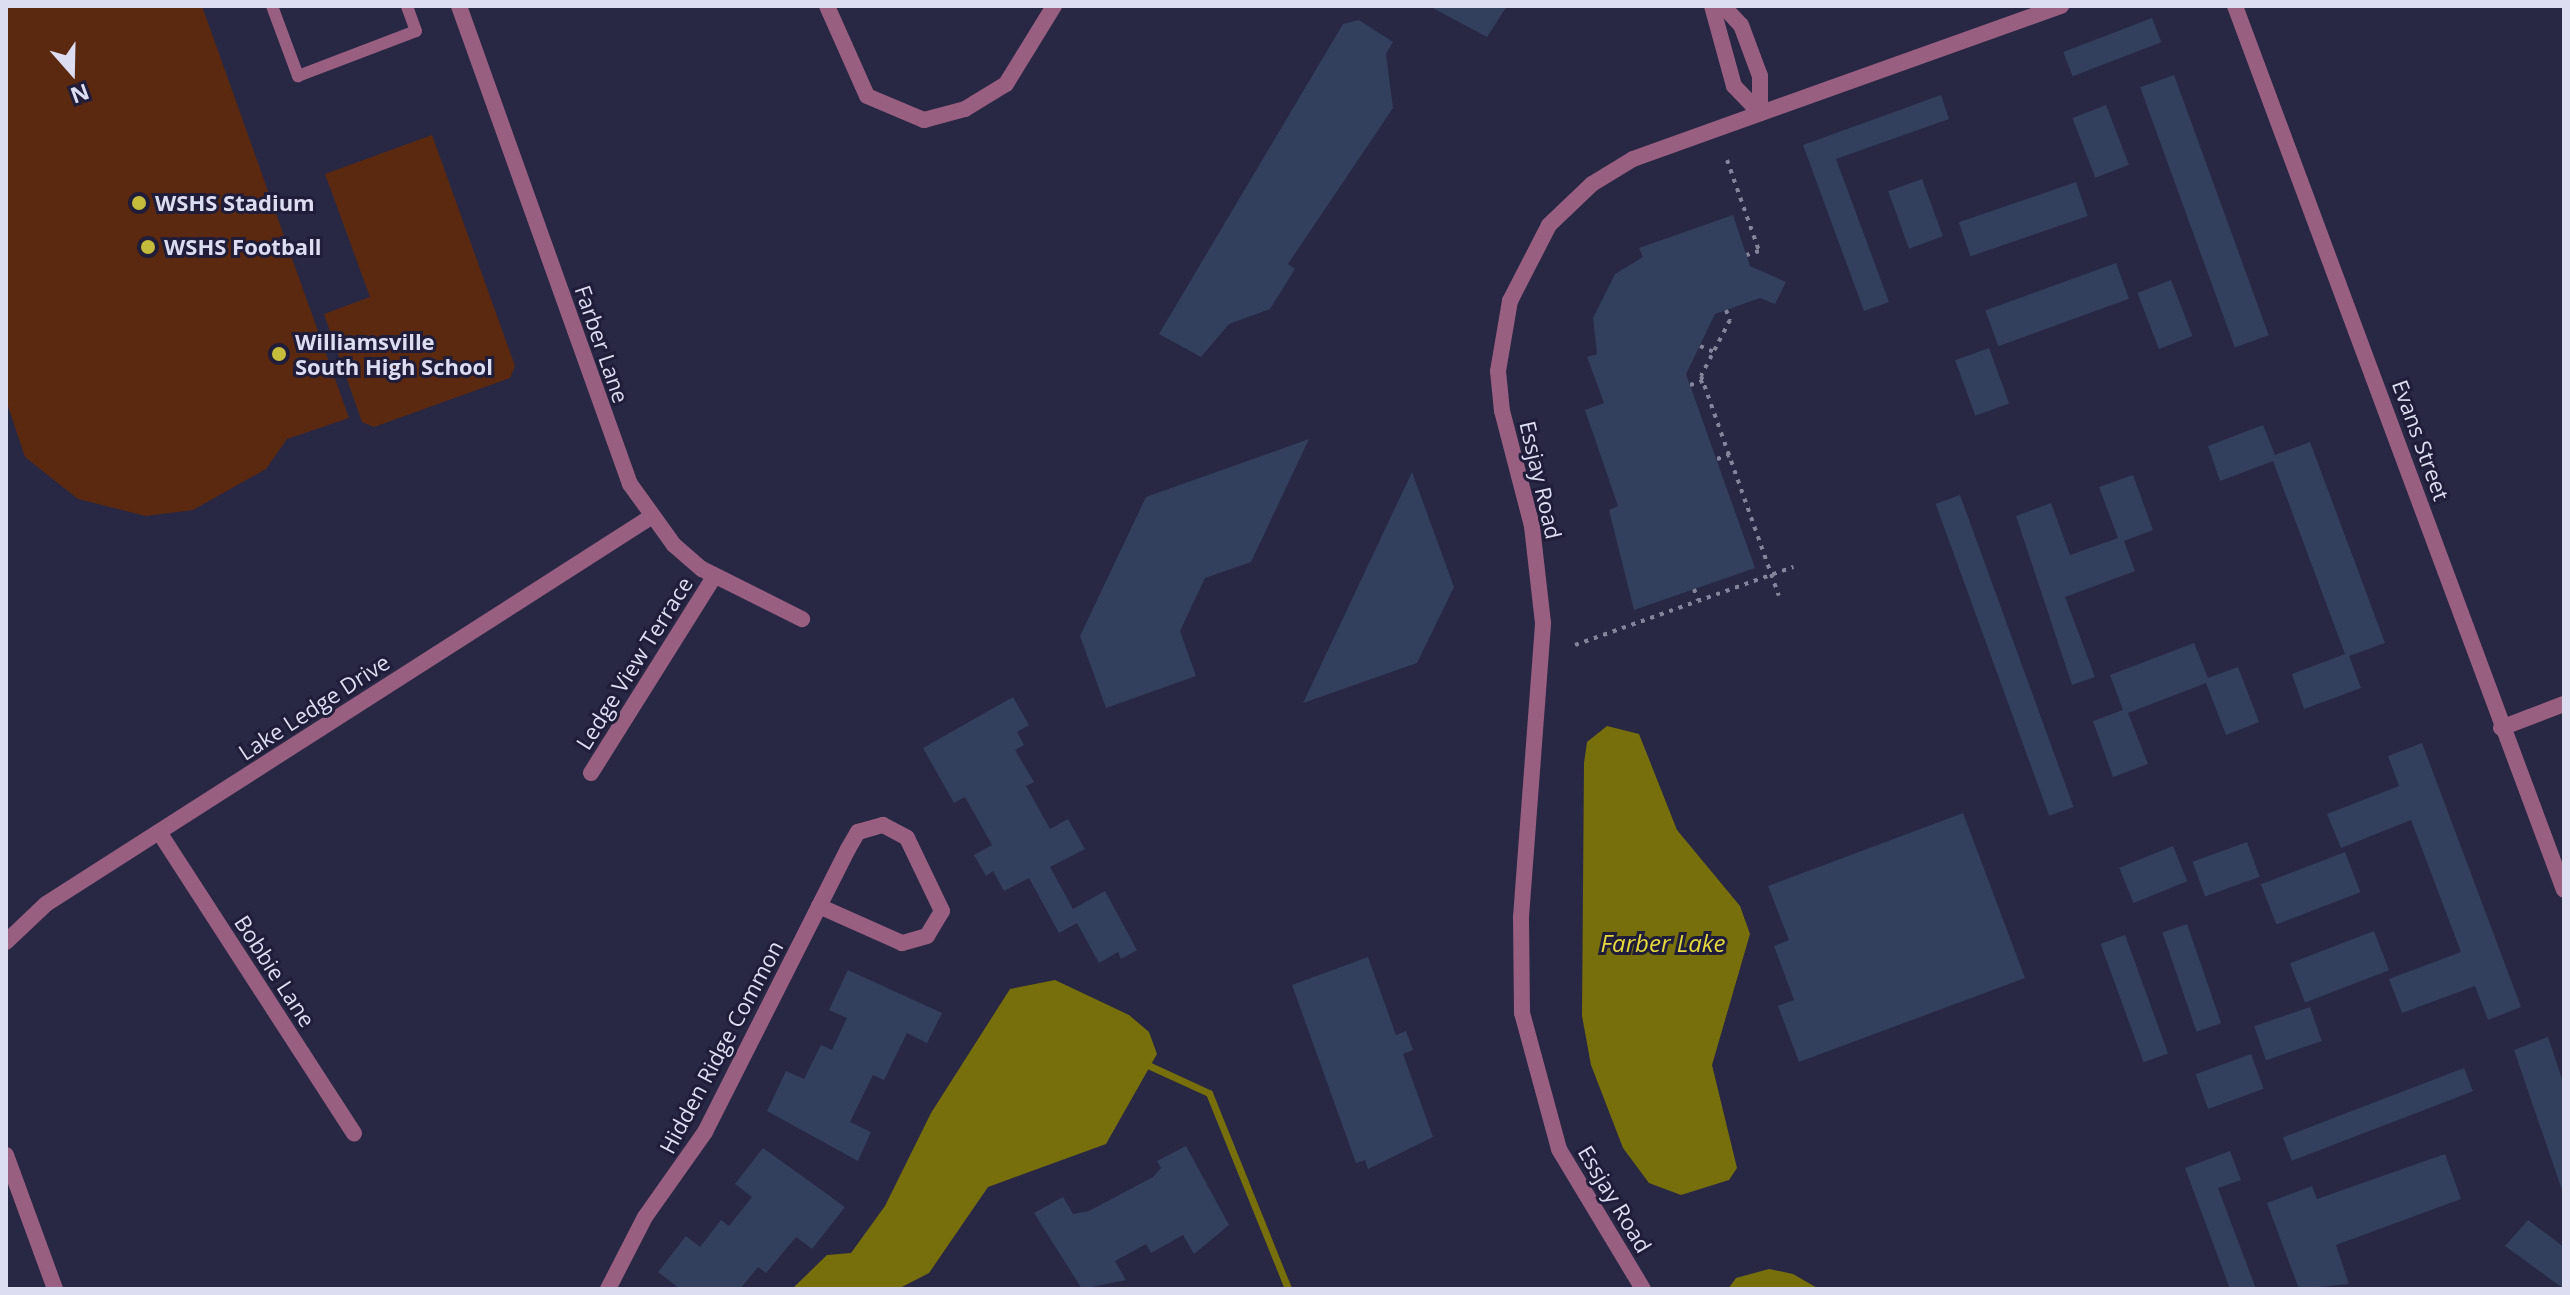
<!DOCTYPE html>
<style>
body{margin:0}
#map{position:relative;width:2570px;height:1295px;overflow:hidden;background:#282744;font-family:"Open Sans",sans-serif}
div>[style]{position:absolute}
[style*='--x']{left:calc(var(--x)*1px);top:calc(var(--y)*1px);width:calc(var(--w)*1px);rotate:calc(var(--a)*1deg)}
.green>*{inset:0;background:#5b2910}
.water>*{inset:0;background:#776f0c}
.stream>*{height:7px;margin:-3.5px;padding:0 3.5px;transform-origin:3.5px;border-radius:3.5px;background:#776f0c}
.building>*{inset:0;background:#32405d;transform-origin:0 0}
.path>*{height:4px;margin-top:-2px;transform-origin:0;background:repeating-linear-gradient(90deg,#84849c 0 4px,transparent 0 10px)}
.service>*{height:12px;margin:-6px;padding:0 6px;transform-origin:6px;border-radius:6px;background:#995f81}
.minor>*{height:16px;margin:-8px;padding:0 8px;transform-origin:8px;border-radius:8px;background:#995f81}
.tertiary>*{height:16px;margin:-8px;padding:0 8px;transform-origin:8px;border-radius:8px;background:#995f81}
.dots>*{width:22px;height:22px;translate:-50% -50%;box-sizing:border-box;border:4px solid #1f1d39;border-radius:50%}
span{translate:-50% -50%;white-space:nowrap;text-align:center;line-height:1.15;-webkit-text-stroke:6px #1f1d39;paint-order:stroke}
.poi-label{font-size:22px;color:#dcddf1;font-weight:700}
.left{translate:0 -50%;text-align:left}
.street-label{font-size:22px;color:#dcddf1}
.water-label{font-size:24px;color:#e6d93d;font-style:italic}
.frame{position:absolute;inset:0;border:8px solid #dcddf1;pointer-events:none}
.north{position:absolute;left:32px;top:32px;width:80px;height:80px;-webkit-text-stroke:6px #1f1d39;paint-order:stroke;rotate:160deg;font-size:22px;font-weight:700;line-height:32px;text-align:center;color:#dcddf1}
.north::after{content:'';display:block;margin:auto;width:28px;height:36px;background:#dcddf1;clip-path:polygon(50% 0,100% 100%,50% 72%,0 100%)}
</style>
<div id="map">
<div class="green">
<i style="clip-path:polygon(6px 6px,202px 6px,349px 418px,287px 439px,266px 469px,193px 510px,146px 516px,78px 499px,25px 457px,6px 400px)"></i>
<i style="clip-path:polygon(432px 135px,515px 366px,510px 378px,374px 427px,362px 422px,324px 314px,370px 297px,325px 174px)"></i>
</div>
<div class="water">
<i style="clip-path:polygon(1607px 726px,1639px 734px,1677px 830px,1740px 906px,1750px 934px,1712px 1065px,1737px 1168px,1729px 1180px,1681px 1195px,1649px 1183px,1623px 1148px,1591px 1065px,1582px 1016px,1584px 763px,1587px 742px)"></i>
<i style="clip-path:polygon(1055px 980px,1129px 1015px,1149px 1032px,1157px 1054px,1106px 1144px,988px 1187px,929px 1273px,898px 1289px,792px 1289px,827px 1255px,851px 1253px,885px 1206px,931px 1113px,1010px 989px)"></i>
<i style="clip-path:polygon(1769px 1269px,1793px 1274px,1819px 1289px,1728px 1289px,1736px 1278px)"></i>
</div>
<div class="stream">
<i style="--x:1150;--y:1066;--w:65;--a:24.6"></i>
<i style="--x:1209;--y:1093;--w:211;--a:68"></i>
</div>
<div class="building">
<i style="clip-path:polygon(1429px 6px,1507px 6px,1487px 37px)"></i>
<i style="left:2152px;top:18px;width:26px;height:95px;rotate:69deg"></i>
<i style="clip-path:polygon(1359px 20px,1393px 42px,1386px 54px,1393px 108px,1288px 264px,1295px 269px,1270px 309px,1229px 324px,1201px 357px,1159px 334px,1343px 24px)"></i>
<i style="left:2174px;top:75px;width:277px;height:36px;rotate:70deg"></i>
<i style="clip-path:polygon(1941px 95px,1949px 119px,1836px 159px,1889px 302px,1864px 311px,1803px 145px)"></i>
<i style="left:2106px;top:105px;width:64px;height:36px;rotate:69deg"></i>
<i style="left:1922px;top:179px;width:61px;height:36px;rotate:70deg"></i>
<i style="left:2076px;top:182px;width:36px;height:124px;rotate:71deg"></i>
<i style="clip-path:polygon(1733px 215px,1750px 266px,1786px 282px,1775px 304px,1760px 298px,1715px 314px,1686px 374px,1755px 568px,1634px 610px,1609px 510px,1618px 506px,1585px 410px,1604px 403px,1587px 357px,1597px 354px,1593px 318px,1615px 274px,1643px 257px,1639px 248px)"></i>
<i style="left:2116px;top:263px;width:38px;height:139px;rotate:70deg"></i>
<i style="left:2171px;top:280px;width:60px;height:36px;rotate:69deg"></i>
<i style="left:1989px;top:348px;width:59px;height:36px;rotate:70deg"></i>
<i style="clip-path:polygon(2263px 425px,2275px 455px,2310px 442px,2385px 643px,2349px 656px,2361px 688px,2304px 709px,2292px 674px,2345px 654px,2273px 461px,2220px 481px,2208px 446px)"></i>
<i style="clip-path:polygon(1309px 439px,1251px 562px,1205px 578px,1180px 631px,1196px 676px,1106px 708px,1080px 636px,1146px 497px)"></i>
<i style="clip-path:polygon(1412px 472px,1454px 587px,1417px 663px,1303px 703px)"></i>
<i style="clip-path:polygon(2133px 475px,2153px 530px,2124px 541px,2135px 571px,2065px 597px,2095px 677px,2072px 685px,2016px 516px,2051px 503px,2070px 555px,2118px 538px,2099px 487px)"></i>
<i style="left:1960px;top:495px;width:332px;height:26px;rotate:70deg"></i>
<i style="clip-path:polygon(2194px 643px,2208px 678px,2238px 667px,2259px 722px,2226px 735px,2206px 683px,2128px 713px,2148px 764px,2113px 777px,2093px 721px,2123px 710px,2110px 675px)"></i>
<i style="clip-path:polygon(1013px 697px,1029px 725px,1017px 732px,1024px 745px,1015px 750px,1034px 782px,1026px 786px,1050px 829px,1068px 819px,1085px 849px,1050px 867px,1073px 909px,1105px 891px,1137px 950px,1121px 959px,1118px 952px,1099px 963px,1077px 923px,1059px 933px,1029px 878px,1004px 891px,993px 871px,986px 876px,974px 855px,992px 845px,965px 797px,954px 803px,923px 748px)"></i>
<i style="clip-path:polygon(2422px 743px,2521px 1007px,2488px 1020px,2475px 986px,2402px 1013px,2389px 979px,2461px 952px,2411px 820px,2341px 848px,2327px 814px,2399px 786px,2388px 756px)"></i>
<i style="clip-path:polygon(1963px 813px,2025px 978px,1799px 1062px,1778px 1006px,1794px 1000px,1774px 946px,1789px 940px,1768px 886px)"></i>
<i style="left:2247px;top:842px;width:37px;height:58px;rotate:70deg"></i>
<i style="left:2173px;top:846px;width:38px;height:58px;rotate:68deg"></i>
<i style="left:2345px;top:852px;width:43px;height:90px;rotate:69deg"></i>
<i style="left:2187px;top:924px;width:105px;height:26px;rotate:71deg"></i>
<i style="left:2374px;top:931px;width:42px;height:90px;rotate:69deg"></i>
<i style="left:2125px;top:935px;width:126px;height:26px;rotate:70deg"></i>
<i style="clip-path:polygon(1368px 957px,1396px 1035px,1406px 1031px,1413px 1050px,1403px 1054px,1433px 1137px,1368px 1169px,1365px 1160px,1356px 1163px,1292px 985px)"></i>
<i style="clip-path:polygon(848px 970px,942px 1013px,927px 1043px,907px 1033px,884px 1080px,873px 1075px,850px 1122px,871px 1132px,858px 1161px,767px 1111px,786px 1071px,804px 1079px,821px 1045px,832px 1050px,847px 1018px,829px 1010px)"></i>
<i style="left:2310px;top:1007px;width:36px;height:59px;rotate:71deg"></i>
<i style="clip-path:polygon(2548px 1037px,2564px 1085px,2562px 1190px,2514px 1050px)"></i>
<i style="left:2251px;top:1054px;width:37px;height:59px;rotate:70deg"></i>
<i style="left:2464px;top:1068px;width:25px;height:194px;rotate:69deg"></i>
<i style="clip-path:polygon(1186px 1146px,1229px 1225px,1194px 1254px,1183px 1235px,1151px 1253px,1146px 1244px,1115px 1261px,1126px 1280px,1082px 1289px,1034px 1213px,1063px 1197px,1073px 1214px,1089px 1211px,1153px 1177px,1161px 1168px,1157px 1161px)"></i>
<i style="clip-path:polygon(763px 1148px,845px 1207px,812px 1249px,796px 1237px,766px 1273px,758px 1267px,740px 1289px,680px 1289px,658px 1272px,686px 1236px,700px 1247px,721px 1220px,729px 1226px,752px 1197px,735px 1184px)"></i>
<i style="clip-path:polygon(2230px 1151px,2241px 1180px,2218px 1188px,2256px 1289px,2230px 1289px,2185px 1168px)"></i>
<i style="clip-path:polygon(2445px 1154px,2461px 1199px,2336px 1245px,2349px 1284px,2299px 1289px,2267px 1203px,2312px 1186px,2317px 1199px)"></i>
<i style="clip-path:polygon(2528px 1220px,2564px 1247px,2564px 1289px,2505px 1246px)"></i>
</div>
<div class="path">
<i style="--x:1727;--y:160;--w:96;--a:70.6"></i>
<i style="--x:1759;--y:251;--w:13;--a:162"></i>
<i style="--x:1726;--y:310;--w:11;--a:68"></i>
<i style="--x:1730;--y:320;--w:63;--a:117.4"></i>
<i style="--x:1701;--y:376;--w:233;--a:70.5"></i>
<i style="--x:1700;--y:346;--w:15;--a:23"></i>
<i style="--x:1690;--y:385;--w:14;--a:-17"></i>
<i style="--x:1717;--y:459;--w:13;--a:-18"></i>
<i style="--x:1694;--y:589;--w:12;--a:70"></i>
<i style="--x:1575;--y:645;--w:232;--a:-19.7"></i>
</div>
<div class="service">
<i style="--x:272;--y:6;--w:75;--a:69.6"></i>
<i style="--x:298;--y:76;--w:126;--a:-20.9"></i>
<i style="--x:416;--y:31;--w:27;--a:-110"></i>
</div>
<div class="minor">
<i style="--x:459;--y:6;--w:508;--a:70.32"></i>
<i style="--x:630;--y:484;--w:75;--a:54.2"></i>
<i style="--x:674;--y:545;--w:37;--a:41"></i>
<i style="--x:702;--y:569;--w:112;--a:26.6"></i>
<i style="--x:827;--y:6;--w:98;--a:66"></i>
<i style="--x:867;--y:96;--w:62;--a:22.8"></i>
<i style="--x:924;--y:120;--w:42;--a:-15"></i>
<i style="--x:965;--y:109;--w:48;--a:-31.4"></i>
<i style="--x:1006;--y:84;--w:92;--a:-58.4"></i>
<i style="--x:1712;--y:6;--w:83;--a:74.6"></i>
<i style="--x:1734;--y:86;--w:37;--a:46"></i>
<i style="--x:1723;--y:6;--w:26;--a:47"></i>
<i style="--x:1741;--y:25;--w:54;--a:69.6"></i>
<i style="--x:1760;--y:76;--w:37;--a:90"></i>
<i style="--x:2501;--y:728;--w:67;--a:-20.9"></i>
<i style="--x:591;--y:773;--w:231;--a:-57.9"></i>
<i style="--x:159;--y:832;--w:359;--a:57.1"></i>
<i style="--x:6;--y:942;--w:55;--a:-43.5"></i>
<i style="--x:46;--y:904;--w:718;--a:-32.61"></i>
<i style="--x:6;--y:1155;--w:143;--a:69.9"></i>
<i style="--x:608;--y:1289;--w:81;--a:-62.8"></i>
<i style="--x:645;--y:1217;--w:104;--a:-54.8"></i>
<i style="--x:705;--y:1132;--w:317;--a:-63.2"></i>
<i style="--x:848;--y:849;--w:20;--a:-60"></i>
<i style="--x:858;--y:832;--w:26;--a:-16"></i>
<i style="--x:883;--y:825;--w:27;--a:28"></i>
<i style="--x:907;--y:838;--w:81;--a:64.4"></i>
<i style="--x:942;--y:911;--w:29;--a:121"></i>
<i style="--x:927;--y:936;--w:26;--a:164"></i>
<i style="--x:902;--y:943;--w:91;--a:-156"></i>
<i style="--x:1643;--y:1289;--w:163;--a:-121"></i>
<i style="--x:1559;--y:1149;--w:141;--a:-105.2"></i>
<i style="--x:1522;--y:1013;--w:96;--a:-90.6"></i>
<i style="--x:1521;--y:917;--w:295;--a:-85.7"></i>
<i style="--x:1543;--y:623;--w:98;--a:-96.5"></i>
<i style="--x:1532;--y:526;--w:119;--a:-104.6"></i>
<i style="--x:1502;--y:411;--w:40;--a:-95.7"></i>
<i style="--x:1498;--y:371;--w:71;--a:-80.3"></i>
<i style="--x:1510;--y:301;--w:85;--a:-62.8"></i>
<i style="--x:1549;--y:225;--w:59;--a:-43.6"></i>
<i style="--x:1592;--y:184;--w:48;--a:-31.4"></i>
<i style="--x:1633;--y:159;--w:455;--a:-19.7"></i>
</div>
<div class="tertiary">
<i style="--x:2235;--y:6;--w:943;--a:69.59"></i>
</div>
<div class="dots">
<i style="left:139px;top:203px;background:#c6bc3c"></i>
<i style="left:148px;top:247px;background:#c6bc3c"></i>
<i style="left:279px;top:354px;background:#c6bc3c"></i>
</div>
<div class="poi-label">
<span class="left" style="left:155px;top:203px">WSHS Stadium</span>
<span class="left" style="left:164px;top:247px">WSHS Football</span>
<span class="left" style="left:295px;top:354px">Williamsville<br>South High School</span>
</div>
<div class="street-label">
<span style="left:602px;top:344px;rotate:71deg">Farber Lane</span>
<span style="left:2421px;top:440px;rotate:70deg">Evans Street</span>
<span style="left:1541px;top:480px;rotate:77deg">Essjay Road</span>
<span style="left:634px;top:663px;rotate:-58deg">Ledge View Terrace</span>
<span style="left:314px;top:707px;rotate:-33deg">Lake Ledge Drive</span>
<span style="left:275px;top:971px;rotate:57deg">Bobbie Lane</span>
<span style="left:721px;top:1047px;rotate:-62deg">Hidden Ridge Common</span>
<span style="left:1615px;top:1199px;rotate:59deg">Essjay Road</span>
</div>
<div class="water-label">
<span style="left:1663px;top:943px">Farber Lake</span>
</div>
<div class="frame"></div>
<div class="north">N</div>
</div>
